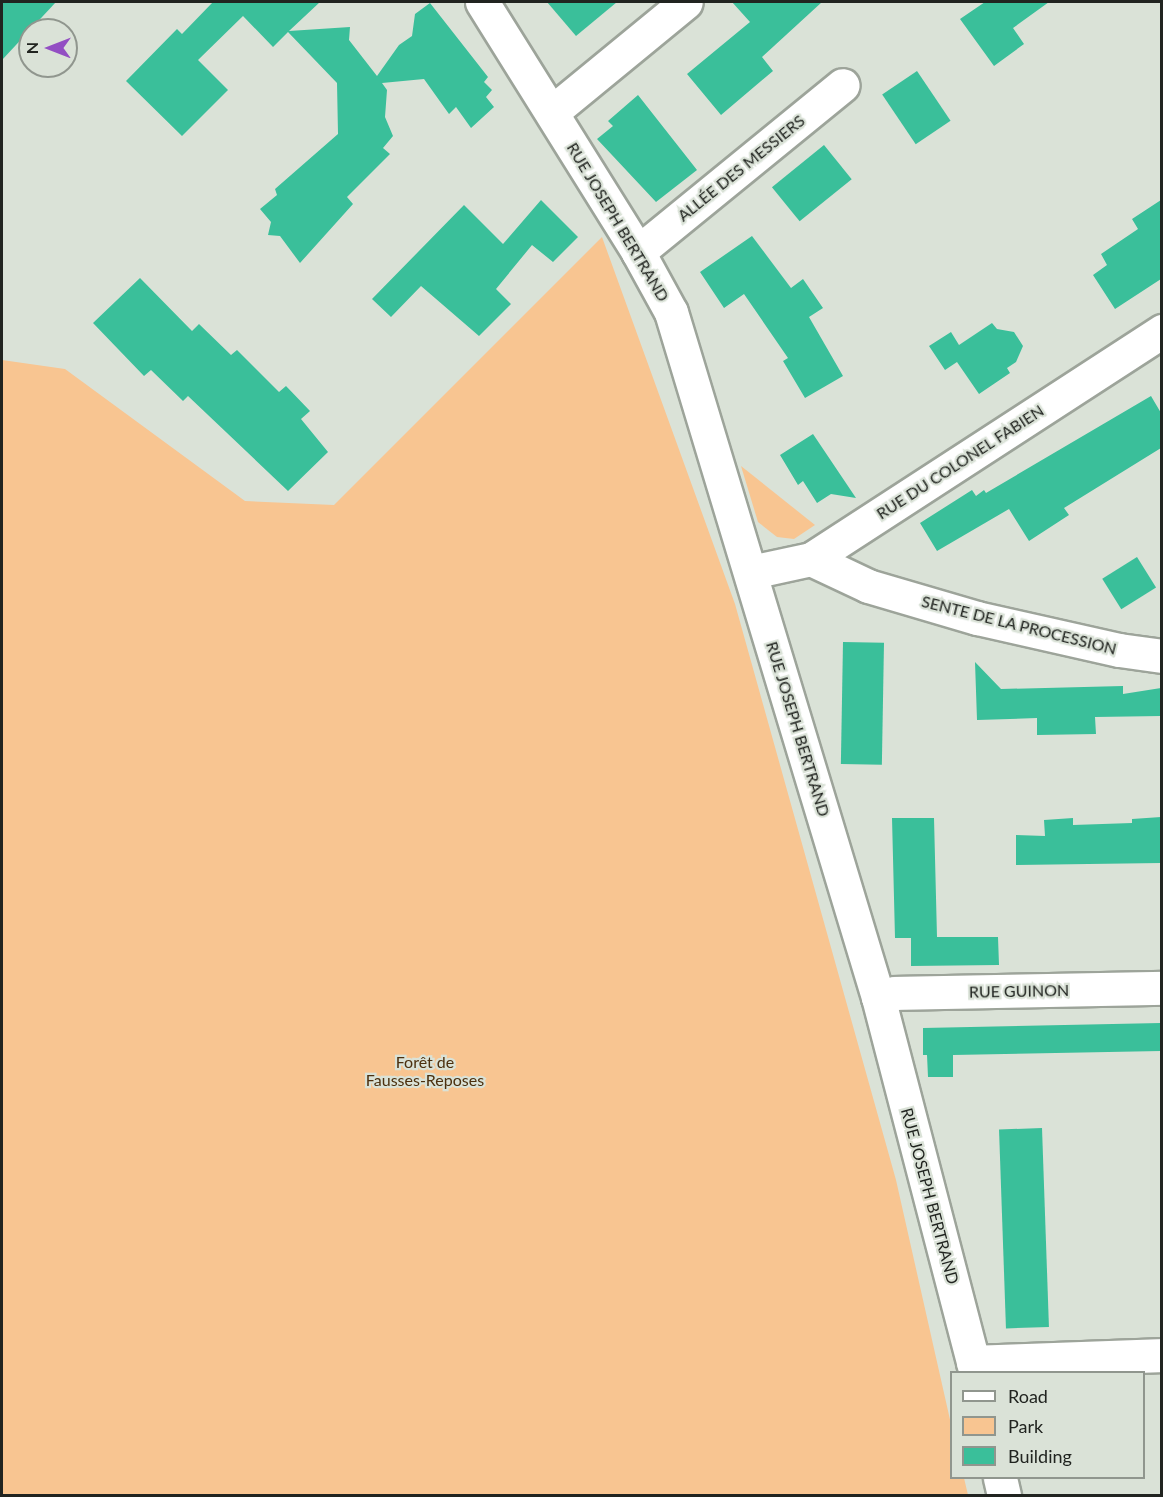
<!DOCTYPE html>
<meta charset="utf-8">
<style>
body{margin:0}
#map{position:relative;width:1163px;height:1497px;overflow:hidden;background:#dae2d7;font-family:Lato,sans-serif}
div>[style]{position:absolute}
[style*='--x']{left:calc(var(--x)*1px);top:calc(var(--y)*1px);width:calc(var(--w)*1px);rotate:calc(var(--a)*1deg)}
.green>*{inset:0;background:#f8c591}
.building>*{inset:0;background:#3abf9a;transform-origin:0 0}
.roads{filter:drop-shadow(2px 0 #9da49a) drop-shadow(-2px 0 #9da49a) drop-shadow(0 2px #9da49a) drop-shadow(0 -2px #9da49a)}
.minor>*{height:33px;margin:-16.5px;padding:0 16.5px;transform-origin:16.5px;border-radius:16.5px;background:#fff}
span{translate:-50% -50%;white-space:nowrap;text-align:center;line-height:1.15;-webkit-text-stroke:4.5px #dae2d7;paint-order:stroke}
.street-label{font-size:16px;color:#212420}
.park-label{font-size:16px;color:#4c300e}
.frame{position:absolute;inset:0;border:3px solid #212420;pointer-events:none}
.legend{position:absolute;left:950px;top:1371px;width:195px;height:108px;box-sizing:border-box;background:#dae2d7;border:2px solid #90968e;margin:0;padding:8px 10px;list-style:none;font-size:18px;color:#212420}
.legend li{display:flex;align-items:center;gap:12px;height:30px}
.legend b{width:30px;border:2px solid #90968e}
.north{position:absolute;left:18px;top:18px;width:60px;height:60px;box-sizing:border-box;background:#dae2d7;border:2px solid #90968e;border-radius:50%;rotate:270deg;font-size:16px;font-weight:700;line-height:24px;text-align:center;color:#212420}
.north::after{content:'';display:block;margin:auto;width:21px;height:27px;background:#934fc3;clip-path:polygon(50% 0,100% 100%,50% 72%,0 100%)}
</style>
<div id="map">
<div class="green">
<i style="clip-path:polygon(602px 237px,735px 604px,896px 1180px,951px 1424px,952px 1478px,964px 1478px,968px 1495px,2px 1495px,2px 360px,65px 369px,245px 501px,334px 505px)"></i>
<i style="clip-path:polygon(741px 466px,815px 525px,794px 539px,777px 537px,758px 522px)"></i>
</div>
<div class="building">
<i style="clip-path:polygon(2px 2px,56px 2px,2px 60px)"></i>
<i style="clip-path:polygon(213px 2px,320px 2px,289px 31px,350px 27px,349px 40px,377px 76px,399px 45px,412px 36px,415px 14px,430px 3px,488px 77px,484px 82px,492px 90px,486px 97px,494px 107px,471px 128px,456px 107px,449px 114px,424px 79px,382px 83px,387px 90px,385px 117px,393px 136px,383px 148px,390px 154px,347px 197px,353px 204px,300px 263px,280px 236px,268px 235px,271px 222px,260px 209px,277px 195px,275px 189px,338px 134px,337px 83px,288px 32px,273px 47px,243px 16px,198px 60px,228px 90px,182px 136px,126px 81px,177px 29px,182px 34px)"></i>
<i style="clip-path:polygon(547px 2px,617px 2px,576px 36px)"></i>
<i style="clip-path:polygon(732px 2px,822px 2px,762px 57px,773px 71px,721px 115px,687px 74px,750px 22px)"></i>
<i style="clip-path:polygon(985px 2px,1049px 2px,1013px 28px,1024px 44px,994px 66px,960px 19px)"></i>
<i style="left:917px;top:71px;width:60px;height:42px;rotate:56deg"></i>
<i style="clip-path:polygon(638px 95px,697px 170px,656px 202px,597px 139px,613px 126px,608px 121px)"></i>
<i style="left:824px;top:145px;width:44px;height:67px;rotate:51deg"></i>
<i style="clip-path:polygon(541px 200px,578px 237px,553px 262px,532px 245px,496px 289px,511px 304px,479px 336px,421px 286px,391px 317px,372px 299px,464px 205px,503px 244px)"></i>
<i style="clip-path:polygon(1161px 200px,1161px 279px,1115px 309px,1093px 275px,1107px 265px,1101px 254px,1138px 229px,1132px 219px)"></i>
<i style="clip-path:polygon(752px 236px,791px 288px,803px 279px,823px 308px,809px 317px,843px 376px,805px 398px,783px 361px,788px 358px,744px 294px,724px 308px,700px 272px)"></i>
<i style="clip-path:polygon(140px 278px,192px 331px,199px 324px,231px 355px,237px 350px,279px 392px,286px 386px,310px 411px,301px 419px,328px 452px,288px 491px,188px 396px,183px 401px,151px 370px,144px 376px,93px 323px)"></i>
<i style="clip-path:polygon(992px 323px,997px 329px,1014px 332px,1023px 346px,1016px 362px,1007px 368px,1010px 373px,979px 394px,957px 362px,945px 370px,929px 346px,951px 332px,959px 345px)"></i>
<i style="clip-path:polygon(1151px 396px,1161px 413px,1161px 448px,1064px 508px,1069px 515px,1029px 541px,1009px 509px,937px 551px,920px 523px,972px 490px,976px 496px,984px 490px,986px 493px)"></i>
<i style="clip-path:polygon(813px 434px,856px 498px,831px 494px,817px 503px,803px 481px,798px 485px,780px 455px)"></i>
<i style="left:1137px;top:557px;width:36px;height:41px;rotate:58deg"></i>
<i style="left:843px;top:642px;width:41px;height:122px;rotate:1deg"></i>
<i style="clip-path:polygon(975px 662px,1001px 689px,1123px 686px,1123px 694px,1161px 688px,1161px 716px,1095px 717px,1096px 734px,1037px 735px,1037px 718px,977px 720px)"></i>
<i style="clip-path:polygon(1161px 817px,1161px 863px,1016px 865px,1016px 835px,1045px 836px,1044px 820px,1073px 818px,1073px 825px,1132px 823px,1132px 819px)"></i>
<i style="clip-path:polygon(892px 818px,934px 818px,937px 937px,998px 937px,999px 965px,911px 966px,911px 938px,895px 938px)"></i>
<i style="clip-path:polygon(1161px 1023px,1161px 1051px,953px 1055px,953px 1077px,928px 1077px,927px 1055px,923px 1055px,923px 1028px)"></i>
<i style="left:1042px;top:1128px;width:199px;height:43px;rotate:88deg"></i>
</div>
<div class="roads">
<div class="minor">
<i style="--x:482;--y:2;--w:295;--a:58"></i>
<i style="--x:638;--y:252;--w:68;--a:61.2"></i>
<i style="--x:671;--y:312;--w:716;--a:73.19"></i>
<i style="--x:878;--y:997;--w:388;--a:75.4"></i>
<i style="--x:552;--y:112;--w:173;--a:-39.4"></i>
<i style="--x:638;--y:252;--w:264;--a:-39.2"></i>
<i style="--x:811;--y:559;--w:63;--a:25.3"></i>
<i style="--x:868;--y:586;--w:114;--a:16.4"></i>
<i style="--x:977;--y:618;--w:146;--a:12.7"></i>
<i style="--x:1119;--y:650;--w:43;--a:7.9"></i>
<i style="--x:751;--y:572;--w:61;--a:-12.2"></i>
<i style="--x:811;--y:559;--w:419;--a:-33"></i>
<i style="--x:878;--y:997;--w:17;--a:-13"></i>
<i style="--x:895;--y:993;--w:267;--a:-1.1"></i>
<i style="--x:973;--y:1362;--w:189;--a:-2.1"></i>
<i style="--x:1000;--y:1478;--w:18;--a:77"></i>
</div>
</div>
<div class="street-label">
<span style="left:741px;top:168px;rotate:-39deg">ALLÉE DES MESSIERS</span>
<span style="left:618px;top:222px;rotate:59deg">RUE JOSEPH BERTRAND</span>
<span style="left:960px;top:462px;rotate:-33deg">RUE DU COLONEL FABIEN</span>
<span style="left:1019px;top:625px;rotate:14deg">SENTE DE LA PROCESSION</span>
<span style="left:798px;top:729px;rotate:73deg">RUE JOSEPH BERTRAND</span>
<span style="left:1019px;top:991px;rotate:-1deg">RUE GUINON</span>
<span style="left:930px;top:1196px;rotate:75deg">RUE JOSEPH BERTRAND</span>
</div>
<div class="park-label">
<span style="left:425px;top:1071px">Forêt de<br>Fausses-Reposes</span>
</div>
<div class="frame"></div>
<ul class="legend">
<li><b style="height:8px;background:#fff"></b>Road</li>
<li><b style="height:16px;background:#f8c591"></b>Park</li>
<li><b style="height:16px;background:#3abf9a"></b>Building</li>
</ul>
<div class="north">N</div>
</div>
